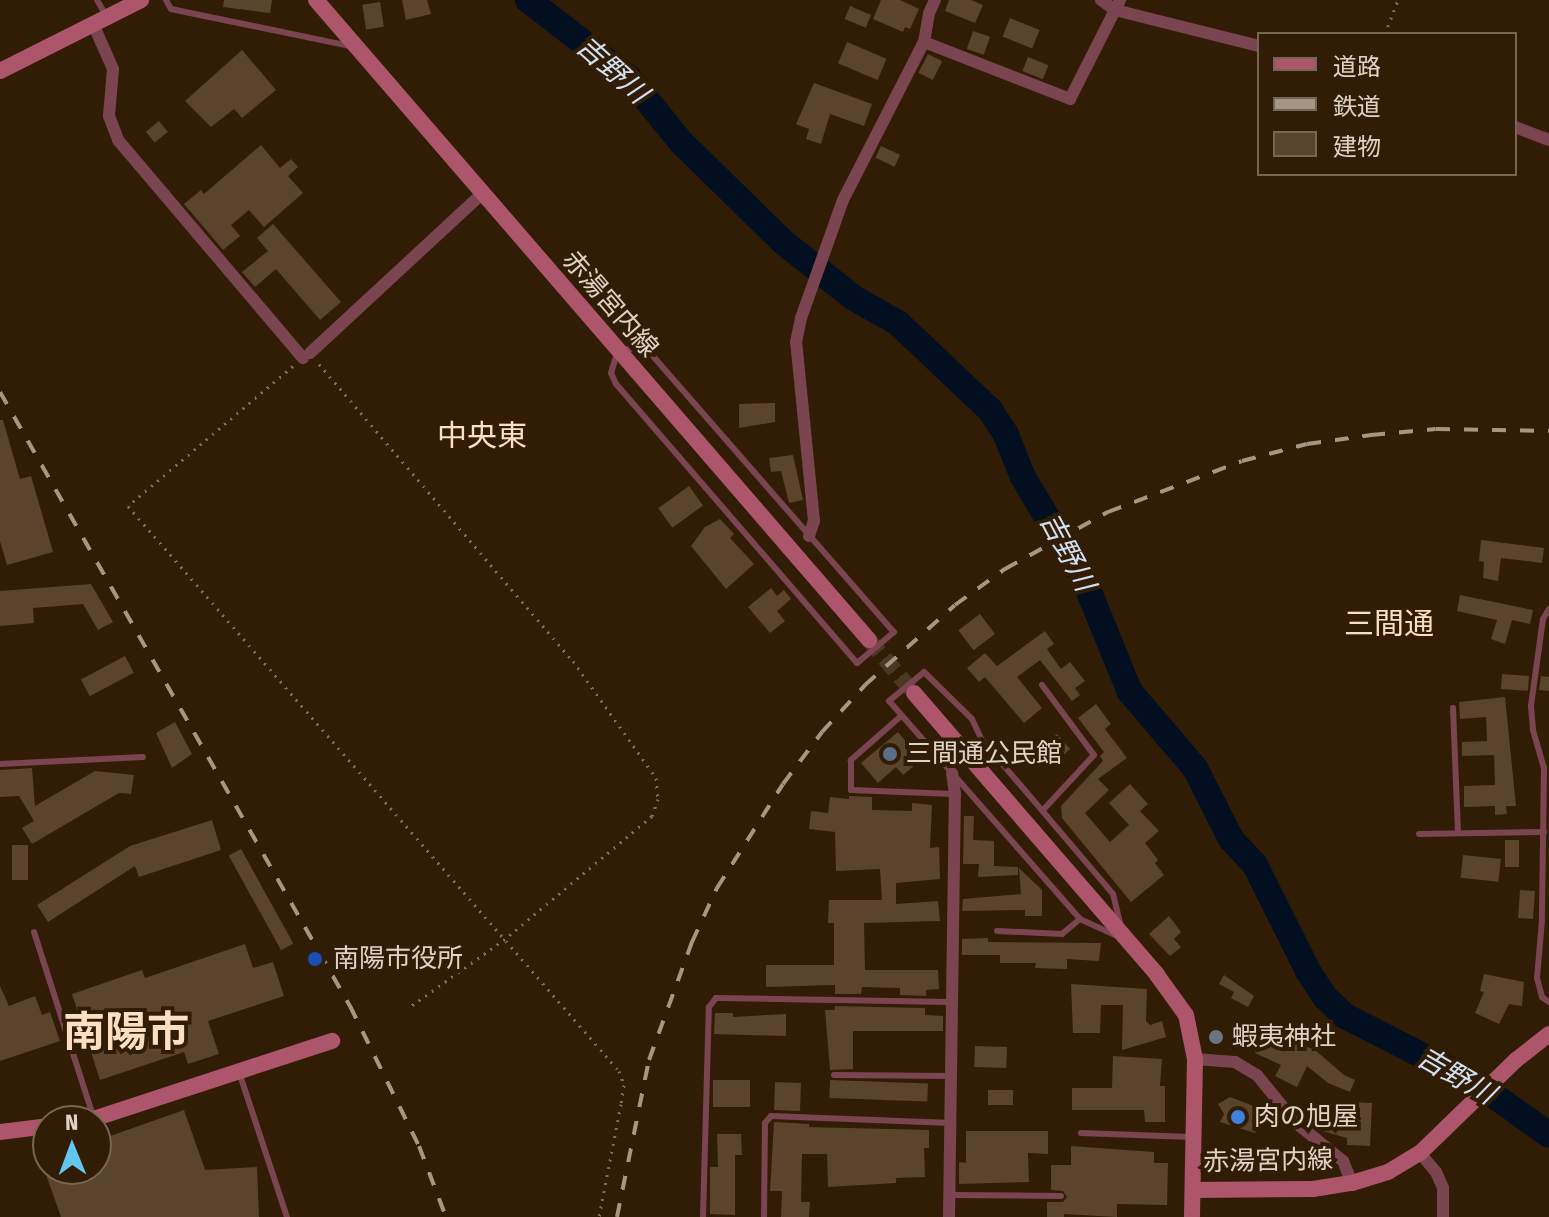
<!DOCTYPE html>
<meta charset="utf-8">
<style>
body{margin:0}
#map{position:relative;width:1549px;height:1217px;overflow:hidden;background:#311d05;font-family:"Fira Sans Condensed","Noto Sans JP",sans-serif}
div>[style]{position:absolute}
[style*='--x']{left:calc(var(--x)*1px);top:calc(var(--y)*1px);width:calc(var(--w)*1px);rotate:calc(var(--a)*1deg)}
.river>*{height:26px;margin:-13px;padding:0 13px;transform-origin:13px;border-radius:13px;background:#010f21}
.building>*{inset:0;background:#5a442b;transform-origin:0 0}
.secondary-tunnel>*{height:16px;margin-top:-8px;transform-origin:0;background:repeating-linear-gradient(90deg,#4b3822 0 16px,transparent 0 24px)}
.path>*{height:3px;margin-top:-1.5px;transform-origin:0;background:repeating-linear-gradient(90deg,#7f6e5a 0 2px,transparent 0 8px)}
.lane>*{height:6px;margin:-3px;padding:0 3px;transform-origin:3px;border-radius:3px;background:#7b4451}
.street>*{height:12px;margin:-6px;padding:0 6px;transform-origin:6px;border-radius:6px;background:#7b4451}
.secondary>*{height:16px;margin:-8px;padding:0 8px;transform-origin:8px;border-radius:8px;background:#ac556b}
.rail>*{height:4px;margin-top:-2px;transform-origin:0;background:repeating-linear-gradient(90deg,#a69785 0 14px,transparent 0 28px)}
.dots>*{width:22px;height:22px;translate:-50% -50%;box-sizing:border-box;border:4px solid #311d05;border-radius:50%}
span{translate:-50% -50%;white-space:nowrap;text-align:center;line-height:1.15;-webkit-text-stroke:8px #311d05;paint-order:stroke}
.street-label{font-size:26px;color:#e0d3c5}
.poi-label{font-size:26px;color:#e0d3c5}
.left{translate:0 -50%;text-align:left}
.water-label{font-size:28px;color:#d2e1f2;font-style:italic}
.quarter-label{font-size:30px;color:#fbdfc3}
.town-label{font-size:42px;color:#fbdfc3;font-weight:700}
.legend{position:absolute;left:1257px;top:32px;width:260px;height:144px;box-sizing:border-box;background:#311d05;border:2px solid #776652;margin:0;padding:10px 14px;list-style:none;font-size:24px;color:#e0d3c5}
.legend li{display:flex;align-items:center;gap:16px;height:40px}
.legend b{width:40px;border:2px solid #776652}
.north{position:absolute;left:32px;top:1105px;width:80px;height:80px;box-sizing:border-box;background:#311d05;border:2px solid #776652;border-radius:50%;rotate:359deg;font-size:22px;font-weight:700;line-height:32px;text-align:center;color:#e0d3c5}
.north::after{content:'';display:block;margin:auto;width:28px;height:36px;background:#64c5ee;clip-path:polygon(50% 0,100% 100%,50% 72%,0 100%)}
</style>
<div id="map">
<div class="river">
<i style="--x:528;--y:0;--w:128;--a:37.7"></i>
<i style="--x:629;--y:78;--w:82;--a:50.9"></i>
<i style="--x:681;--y:142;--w:143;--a:44.4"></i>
<i style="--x:783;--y:242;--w:90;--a:38.3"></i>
<i style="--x:854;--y:298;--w:51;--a:29.6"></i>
<i style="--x:898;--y:323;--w:127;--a:43.4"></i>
<i style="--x:990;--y:410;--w:30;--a:57"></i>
<i style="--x:1006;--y:435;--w:45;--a:68"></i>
<i style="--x:1023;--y:477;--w:122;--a:59.4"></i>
<i style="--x:1085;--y:582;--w:119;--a:67.8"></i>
<i style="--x:1130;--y:692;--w:100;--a:49.5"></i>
<i style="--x:1195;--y:768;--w:80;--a:63.1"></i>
<i style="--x:1231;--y:839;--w:35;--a:47"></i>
<i style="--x:1255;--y:865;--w:119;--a:63.4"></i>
<i style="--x:1308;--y:971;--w:31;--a:57"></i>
<i style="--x:1325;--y:997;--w:28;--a:44"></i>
<i style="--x:1345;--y:1016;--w:149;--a:27.1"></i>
<i style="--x:1478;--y:1084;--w:87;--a:35.7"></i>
</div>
<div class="building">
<i style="clip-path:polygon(224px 0,272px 0,270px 13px,223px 7px)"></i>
<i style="clip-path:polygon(402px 0,427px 0,431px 14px,406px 20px)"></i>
<i style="clip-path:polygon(881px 0,900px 0,919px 9px,910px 29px,905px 27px,903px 32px,873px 19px)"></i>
<i style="clip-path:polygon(949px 0,971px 0,983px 5px,975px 23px,945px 11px)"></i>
<i style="left:380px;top:2px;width:25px;height:18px;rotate:81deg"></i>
<i style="left:850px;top:6px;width:23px;height:14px;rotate:23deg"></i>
<i style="left:1010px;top:18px;width:32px;height:20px;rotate:22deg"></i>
<i style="left:973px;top:31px;width:18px;height:19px;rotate:19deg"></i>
<i style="left:847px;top:42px;width:43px;height:23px;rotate:23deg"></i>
<i style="clip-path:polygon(242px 50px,276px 90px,242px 118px,234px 109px,211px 127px,185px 101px)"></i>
<i style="left:928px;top:54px;width:16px;height:21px;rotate:27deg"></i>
<i style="left:1028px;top:57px;width:22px;height:15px;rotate:22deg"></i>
<i style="clip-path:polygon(814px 83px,872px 104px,864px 126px,830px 114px,821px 144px,806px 139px,809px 129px,796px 124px)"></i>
<i style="left:159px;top:121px;width:14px;height:17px;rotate:51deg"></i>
<i style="clip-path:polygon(261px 145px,280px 168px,291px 159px,298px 167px,288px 176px,303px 193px,264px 227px,249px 210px,231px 225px,240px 236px,223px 250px,184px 204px,201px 190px,204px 194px)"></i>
<i style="left:881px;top:146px;width:21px;height:13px;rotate:25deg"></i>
<i style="clip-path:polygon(273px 224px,341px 302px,320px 320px,276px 269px,255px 287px,242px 272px,268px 251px,257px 238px)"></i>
<i style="clip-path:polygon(775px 403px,775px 422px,739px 428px,739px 404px)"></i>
<i style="clip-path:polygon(0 420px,3px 420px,20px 479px,31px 476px,53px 552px,7px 565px,0 541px)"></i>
<i style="clip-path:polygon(793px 455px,803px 500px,789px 503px,781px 471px,771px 472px,769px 458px)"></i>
<i style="left:689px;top:486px;width:24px;height:38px;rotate:54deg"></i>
<i style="clip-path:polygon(720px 519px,734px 534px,730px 538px,754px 564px,726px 589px,691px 546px,705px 527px)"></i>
<i style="clip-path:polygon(1481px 540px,1544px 548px,1542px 563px,1501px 558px,1498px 581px,1483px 578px,1484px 562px,1479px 561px)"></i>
<i style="clip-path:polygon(91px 584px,113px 622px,98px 630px,83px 604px,33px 608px,34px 623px,0 626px,0 591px)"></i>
<i style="clip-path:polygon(771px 588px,777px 596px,784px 590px,791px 599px,777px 611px,785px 621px,770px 633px,748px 607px)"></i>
<i style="clip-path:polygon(1460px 595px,1533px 610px,1530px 624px,1512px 620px,1505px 644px,1491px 639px,1497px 620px,1457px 611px)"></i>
<i style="left:980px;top:614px;width:25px;height:27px;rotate:53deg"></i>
<i style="clip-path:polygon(1045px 631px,1054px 644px,1047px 649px,1061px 669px,1070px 662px,1085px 681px,1075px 688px,1080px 695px,1072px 701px,1040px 660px,1017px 677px,1042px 708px,1024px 723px,985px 677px,979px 682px,967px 668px,985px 653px,997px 666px)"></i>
<i style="left:125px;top:656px;width:19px;height:50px;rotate:62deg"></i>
<i style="left:1502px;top:674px;width:27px;height:15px;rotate:4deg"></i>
<i style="clip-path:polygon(1541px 676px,1549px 677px,1549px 691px,1539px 690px)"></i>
<i style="clip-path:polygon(1505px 697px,1516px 806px,1506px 806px,1507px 814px,1495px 815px,1495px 806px,1464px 807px,1464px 786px,1495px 785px,1494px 755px,1462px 756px,1462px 742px,1487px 741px,1486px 717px,1460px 719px,1459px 702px)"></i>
<i style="clip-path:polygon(1096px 704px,1111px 724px,1105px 729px,1127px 758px,1098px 779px,1109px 790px,1085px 813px,1110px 842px,1129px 825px,1109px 803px,1130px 784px,1148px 804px,1140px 811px,1159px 831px,1145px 843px,1158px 860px,1155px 863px,1164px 875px,1131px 902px,1062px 818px,1061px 806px,1103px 761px,1100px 756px,1104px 752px,1078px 718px)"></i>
<i style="clip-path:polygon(175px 722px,192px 754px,172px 768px,156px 733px)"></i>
<i style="clip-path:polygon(898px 732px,921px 760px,903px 775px,896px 767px,878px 783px,861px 763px)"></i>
<i style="left:1057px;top:734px;width:20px;height:15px;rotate:49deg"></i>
<i style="clip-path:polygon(32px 768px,35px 806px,95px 771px,134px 775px,131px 794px,119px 793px,32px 844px,22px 828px,34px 821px,19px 796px,0 797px,0 770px)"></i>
<i style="clip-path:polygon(849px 796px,872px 797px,872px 810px,912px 811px,912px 803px,932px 805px,930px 848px,939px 847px,940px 879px,896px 883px,896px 904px,938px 901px,940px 921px,864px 923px,865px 970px,938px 970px,939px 989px,926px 990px,926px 996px,900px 995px,900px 988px,862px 987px,861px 994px,835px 994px,835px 985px,766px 987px,766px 965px,834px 965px,834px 923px,828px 923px,829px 900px,882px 900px,880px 869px,836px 871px,835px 832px,809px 829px,811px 811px,828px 813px,830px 797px,849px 799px)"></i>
<i style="clip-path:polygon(964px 816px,974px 816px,973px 840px,994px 841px,994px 866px,1018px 867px,1018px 875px,978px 877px,979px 864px,963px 864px)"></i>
<i style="clip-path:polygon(212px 820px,221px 850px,139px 877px,135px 866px,48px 922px,37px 905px,130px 846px)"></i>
<i style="left:1505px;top:840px;width:14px;height:27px"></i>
<i style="left:12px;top:845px;width:16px;height:35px"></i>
<i style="left:241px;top:849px;width:108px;height:14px;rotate:61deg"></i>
<i style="left:1463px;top:855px;width:38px;height:23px;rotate:6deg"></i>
<i style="clip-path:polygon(1019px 868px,1042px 890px,1042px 916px,1025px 916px,1025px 910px,962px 911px,963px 899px,1021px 894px)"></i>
<i style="left:1520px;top:890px;width:15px;height:28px;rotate:4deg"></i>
<i style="clip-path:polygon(1169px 916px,1181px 932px,1174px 939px,1181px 947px,1170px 956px,1149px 934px)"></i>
<i style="clip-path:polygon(988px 938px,988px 942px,1101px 943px,1099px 961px,1067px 959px,1067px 969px,1035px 968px,1036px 963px,1000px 963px,1000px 955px,962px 955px,962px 939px)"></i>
<i style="clip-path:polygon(245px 944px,253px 968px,273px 962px,284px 996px,208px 1021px,219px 1054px,188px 1064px,184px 1052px,100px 1080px,72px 994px,142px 970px,145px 978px)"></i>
<i style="clip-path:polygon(1484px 974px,1524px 982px,1522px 1006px,1509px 1004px,1499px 1024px,1475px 1013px,1484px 992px,1480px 991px)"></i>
<i style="clip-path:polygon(1224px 975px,1254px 996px,1248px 1007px,1231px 998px,1234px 992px,1219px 984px)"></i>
<i style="clip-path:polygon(1071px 984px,1147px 989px,1146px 1021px,1150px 1025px,1162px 1021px,1166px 1037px,1122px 1050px,1123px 1005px,1101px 1005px,1100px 1033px,1073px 1033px)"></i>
<i style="clip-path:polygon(0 986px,9px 1006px,35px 996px,42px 1015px,50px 1012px,60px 1041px,0 1061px)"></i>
<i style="clip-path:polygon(835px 1006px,925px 1008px,925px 1015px,943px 1016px,943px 1031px,853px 1031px,853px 1069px,830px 1070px,825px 1010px,835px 1010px)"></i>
<i style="clip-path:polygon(715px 1013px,733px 1013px,733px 1017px,786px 1014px,786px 1036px,714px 1034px)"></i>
<i style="clip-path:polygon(1266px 1030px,1315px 1050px,1344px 1075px,1355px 1080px,1350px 1092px,1328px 1083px,1307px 1066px,1297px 1087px,1275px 1076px,1281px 1065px,1255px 1053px)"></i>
<i style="left:975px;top:1046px;width:32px;height:21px;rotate:2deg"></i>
<i style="clip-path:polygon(1113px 1056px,1162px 1059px,1160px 1086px,1165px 1086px,1165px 1122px,1145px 1122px,1144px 1110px,1072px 1110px,1072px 1088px,1112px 1088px)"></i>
<i style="left:713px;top:1080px;width:37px;height:27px"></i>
<i style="left:830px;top:1080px;width:98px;height:18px;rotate:2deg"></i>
<i style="left:775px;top:1082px;width:26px;height:28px;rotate:2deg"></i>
<i style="left:988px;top:1090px;width:25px;height:15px"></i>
<i style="clip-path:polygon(1230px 1097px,1264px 1110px,1255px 1133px,1220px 1122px,1224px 1114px,1218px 1104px)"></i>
<i style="clip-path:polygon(1349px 1102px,1372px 1103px,1370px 1146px,1347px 1145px,1347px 1138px,1319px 1130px,1325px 1111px,1348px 1117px)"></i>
<i style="clip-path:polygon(184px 1110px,205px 1170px,257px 1167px,259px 1217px,61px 1217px,44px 1169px,96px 1169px,96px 1141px)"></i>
<i style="clip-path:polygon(774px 1122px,809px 1124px,809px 1127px,929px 1130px,929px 1148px,924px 1148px,925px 1177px,896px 1178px,896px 1183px,828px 1187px,827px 1154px,802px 1154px,801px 1202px,810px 1202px,809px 1217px,781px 1217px,782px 1191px,770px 1191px)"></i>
<i style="clip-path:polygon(966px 1131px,1048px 1131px,1048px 1154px,1028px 1153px,1029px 1182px,959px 1184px,959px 1162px,966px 1163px)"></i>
<i style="clip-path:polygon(717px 1134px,741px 1134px,742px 1155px,735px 1155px,735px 1215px,710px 1214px,710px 1167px,718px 1167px)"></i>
<i style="clip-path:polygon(1071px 1146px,1154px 1152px,1154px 1163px,1168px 1163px,1167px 1205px,1117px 1204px,1117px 1217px,1064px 1214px,1064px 1217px,1047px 1217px,1047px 1202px,1063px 1202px,1067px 1197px,1063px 1191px,1051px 1190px,1051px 1165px,1071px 1165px)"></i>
</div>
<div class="secondary-tunnel">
<i style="--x:869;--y:640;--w:70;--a:49.7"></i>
</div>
<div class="path">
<i style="--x:1385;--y:34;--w:36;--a:-69"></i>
<i style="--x:319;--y:364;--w:391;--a:49.5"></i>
<i style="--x:573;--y:661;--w:143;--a:54.6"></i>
<i style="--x:656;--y:778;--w:21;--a:85"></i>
<i style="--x:658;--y:799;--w:18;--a:109"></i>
<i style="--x:652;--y:816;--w:192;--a:140.1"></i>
<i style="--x:505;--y:939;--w:115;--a:144.5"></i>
<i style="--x:293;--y:366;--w:216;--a:139.7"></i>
<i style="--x:128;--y:506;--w:749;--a:49.01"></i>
<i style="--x:619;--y:1071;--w:15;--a:70"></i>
<i style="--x:624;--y:1085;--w:19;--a:99"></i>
<i style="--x:621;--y:1104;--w:115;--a:101"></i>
</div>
<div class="lane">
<i style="--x:97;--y:0;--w:16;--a:60"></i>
<i style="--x:166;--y:0;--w:10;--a:61"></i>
<i style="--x:171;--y:9;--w:182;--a:11.7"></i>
<i style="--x:641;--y:348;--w:13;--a:32"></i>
<i style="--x:652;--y:355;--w:368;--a:48.9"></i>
<i style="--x:894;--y:632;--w:48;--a:140"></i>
<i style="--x:857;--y:663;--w:369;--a:-130.8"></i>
<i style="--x:616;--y:384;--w:12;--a:-114"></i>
<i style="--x:611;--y:373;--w:24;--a:-73"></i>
<i style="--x:618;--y:350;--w:23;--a:-5"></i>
<i style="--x:1549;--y:609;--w:12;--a:121"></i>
<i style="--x:1543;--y:619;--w:88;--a:97.9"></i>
<i style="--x:1531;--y:706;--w:24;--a:85"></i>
<i style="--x:1533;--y:730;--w:40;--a:74"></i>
<i style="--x:1544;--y:768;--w:152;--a:90.8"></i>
<i style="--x:1542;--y:920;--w:58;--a:94.9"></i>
<i style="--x:1537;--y:978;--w:20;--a:75"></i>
<i style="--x:1542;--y:997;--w:9;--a:36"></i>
<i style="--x:924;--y:672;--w:67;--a:44.4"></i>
<i style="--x:972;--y:719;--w:23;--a:65"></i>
<i style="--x:982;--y:740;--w:202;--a:49.6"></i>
<i style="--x:1113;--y:894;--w:46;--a:76.3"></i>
<i style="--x:1124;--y:939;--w:48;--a:-155.6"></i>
<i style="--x:1080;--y:919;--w:290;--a:-131.2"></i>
<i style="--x:889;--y:701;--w:45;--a:-39.6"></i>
<i style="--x:1042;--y:685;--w:87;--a:53.4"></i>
<i style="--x:1094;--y:755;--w:75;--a:132.8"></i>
<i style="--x:1453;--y:708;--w:125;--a:87.7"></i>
<i style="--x:901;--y:716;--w:67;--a:138.7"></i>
<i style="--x:851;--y:760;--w:30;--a:90"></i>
<i style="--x:851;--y:790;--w:103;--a:2.2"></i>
<i style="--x:0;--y:764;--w:143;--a:-2.8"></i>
<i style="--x:1419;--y:834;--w:125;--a:-0.9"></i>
<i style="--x:997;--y:931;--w:65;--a:2.6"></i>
<i style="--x:1062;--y:934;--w:23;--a:-40"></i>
<i style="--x:34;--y:932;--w:196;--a:72.2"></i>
<i style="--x:239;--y:1072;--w:153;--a:71.7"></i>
<i style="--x:834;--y:1075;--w:117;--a:0.5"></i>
<i style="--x:1081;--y:1133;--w:110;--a:2.1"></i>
<i style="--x:950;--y:1195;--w:111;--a:0.5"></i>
<i style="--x:703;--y:1217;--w:210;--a:-88.4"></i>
<i style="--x:709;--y:1007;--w:11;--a:-52"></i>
<i style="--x:716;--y:998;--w:234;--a:1"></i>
<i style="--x:764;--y:1217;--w:94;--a:-89.4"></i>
<i style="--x:765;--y:1123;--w:9;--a:-49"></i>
<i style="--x:771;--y:1116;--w:180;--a:2.2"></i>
</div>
<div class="street">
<i style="--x:1101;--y:0;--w:17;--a:36"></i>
<i style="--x:1115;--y:10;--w:148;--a:14"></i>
<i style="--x:93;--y:24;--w:49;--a:66"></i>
<i style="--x:113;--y:69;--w:47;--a:94.9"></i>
<i style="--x:109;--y:116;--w:26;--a:69"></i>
<i style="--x:118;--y:140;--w:286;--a:49.7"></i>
<i style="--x:924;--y:42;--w:29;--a:-80"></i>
<i style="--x:929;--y:13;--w:14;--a:-65"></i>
<i style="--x:1515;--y:127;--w:36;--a:21"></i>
<i style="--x:310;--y:353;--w:234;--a:-42.8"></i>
<i style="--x:809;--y:536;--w:16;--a:-72"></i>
<i style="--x:814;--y:521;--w:180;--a:-95.7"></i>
<i style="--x:796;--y:342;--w:25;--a:-78"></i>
<i style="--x:801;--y:318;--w:125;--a:-70.4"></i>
<i style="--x:843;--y:200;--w:178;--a:-62.9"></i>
<i style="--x:924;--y:42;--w:157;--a:21.3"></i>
<i style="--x:1070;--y:99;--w:111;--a:-63.2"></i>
<i style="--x:1195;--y:1059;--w:40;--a:4.3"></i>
<i style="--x:1235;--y:1062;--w:26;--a:31"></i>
<i style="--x:1257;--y:1075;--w:60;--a:51"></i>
<i style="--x:1295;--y:1122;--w:62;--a:39.1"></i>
<i style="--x:1343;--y:1161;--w:24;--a:68"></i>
<i style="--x:1420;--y:1153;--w:25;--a:50"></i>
<i style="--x:1436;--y:1172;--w:17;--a:66"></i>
<i style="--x:1443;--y:1188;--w:29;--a:90"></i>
<i style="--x:949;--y:1217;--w:423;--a:-89.2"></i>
<i style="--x:955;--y:794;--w:21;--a:-98"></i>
</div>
<div class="secondary">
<i style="--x:316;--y:0;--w:846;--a:49.17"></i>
<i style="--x:0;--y:71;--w:158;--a:-26.7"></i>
<i style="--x:914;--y:693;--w:372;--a:49.2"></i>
<i style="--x:1157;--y:975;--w:49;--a:54.1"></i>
<i style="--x:1186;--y:1015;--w:45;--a:78.4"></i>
<i style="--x:1195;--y:1059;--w:158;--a:91.1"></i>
<i style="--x:87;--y:1121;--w:258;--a:-18.1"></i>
<i style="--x:0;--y:1132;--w:48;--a:-7.1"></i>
<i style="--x:1193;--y:1190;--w:120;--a:-0.5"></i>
<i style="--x:1313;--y:1189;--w:39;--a:-9"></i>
<i style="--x:1352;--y:1183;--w:38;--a:-17"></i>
<i style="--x:1388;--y:1172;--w:37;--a:-31"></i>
<i style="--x:1420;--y:1153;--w:134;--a:-44.1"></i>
<i style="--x:1516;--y:1060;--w:42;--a:-38.2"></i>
</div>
<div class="rail">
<i style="--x:0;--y:392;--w:707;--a:60.32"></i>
<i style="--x:350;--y:1006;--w:156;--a:63.8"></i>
<i style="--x:419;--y:1146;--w:76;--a:69.2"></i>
<i style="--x:617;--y:1217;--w:160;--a:-78.5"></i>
<i style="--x:649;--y:1060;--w:126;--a:-70"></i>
<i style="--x:692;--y:942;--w:60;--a:-65.2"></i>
<i style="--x:717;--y:888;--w:123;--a:-57.6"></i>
<i style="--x:783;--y:784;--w:65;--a:-53.1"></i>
<i style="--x:822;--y:732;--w:64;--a:-47.5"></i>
<i style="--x:865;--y:685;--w:120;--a:-41.6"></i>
<i style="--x:955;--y:605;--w:62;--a:-35.8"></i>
<i style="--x:1005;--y:569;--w:118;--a:-29"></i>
<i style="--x:1108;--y:512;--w:143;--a:-20.8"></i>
<i style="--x:1242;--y:461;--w:67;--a:-14.7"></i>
<i style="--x:1307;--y:444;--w:65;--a:-8"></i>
<i style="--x:1371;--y:435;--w:65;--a:-5.3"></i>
<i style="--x:1436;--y:429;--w:113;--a:1"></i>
</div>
<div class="dots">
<i style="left:890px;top:754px;background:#5c6f8a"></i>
<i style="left:315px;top:959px;background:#1a4fb4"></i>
<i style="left:1216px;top:1037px;background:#6b7280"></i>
<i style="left:1238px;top:1117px;background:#3f7fe0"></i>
</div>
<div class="street-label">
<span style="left:610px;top:304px;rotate:49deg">赤湯宮内線</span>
<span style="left:1268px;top:1161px;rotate:-1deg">赤湯宮内線</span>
</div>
<div class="poi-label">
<span class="left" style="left:906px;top:754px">三間通公民館</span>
<span class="left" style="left:333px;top:959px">南陽市役所</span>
<span class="left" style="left:1232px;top:1037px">蝦夷神社</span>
<span class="left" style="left:1254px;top:1117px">肉の旭屋</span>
</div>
<div class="water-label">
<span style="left:612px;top:70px;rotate:42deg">吉野川</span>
<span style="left:1067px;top:552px;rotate:62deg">吉野川</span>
<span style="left:1456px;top:1076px;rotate:30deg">吉野川</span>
</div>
<div class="quarter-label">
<span style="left:482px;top:436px">中央東</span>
<span style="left:1389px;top:624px">三間通</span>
</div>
<div class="town-label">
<span style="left:126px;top:1032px">南陽市</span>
</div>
<ul class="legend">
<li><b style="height:10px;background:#ac556b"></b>道路</li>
<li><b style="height:10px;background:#a69785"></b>鉄道</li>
<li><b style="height:22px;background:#5a442b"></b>建物</li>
</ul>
<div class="north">N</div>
</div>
